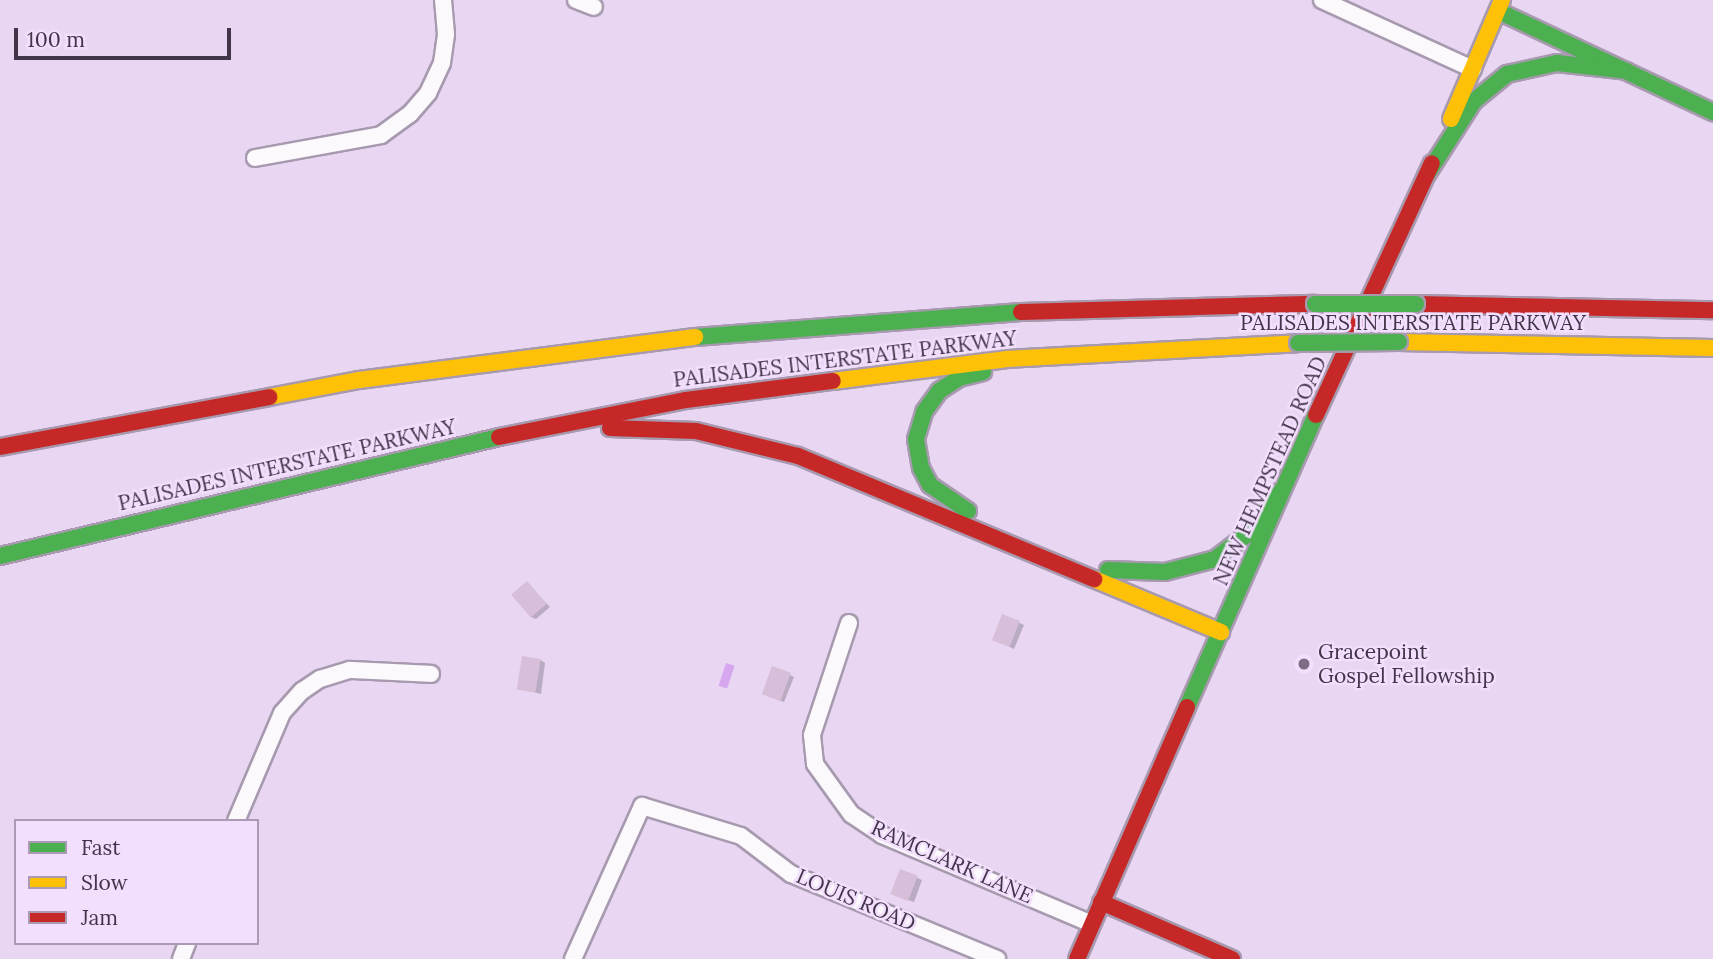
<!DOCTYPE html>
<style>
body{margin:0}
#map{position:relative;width:1713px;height:959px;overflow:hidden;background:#e8d6f2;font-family:Lora,serif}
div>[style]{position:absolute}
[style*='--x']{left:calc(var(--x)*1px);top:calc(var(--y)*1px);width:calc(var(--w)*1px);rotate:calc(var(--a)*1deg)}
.water>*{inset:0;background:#d6a6ee;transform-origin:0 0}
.shadow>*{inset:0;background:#0003}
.building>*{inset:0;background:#d7bed9;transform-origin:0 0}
.roads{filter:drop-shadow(2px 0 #a79aaf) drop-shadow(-2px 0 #a79aaf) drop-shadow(0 2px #a79aaf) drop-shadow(0 -2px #a79aaf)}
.street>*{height:16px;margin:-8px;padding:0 8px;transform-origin:8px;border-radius:8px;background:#fcf9fd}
.fast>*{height:16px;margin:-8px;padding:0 8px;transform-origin:8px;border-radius:8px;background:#4caf50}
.slow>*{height:16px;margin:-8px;padding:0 8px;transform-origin:8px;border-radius:8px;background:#ffc107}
.jam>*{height:16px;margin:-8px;padding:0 8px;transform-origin:8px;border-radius:8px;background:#c62828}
.bridges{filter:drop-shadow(2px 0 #a79aaf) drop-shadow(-2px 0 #a79aaf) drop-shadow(0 2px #a79aaf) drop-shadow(0 -2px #a79aaf)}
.fast-bridge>*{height:16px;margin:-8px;padding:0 8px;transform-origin:8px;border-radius:8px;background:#4caf50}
.dots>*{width:19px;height:19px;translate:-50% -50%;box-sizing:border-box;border:4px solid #f2defd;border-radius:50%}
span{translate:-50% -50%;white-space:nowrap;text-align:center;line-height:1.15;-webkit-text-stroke:5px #f2defd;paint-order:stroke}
.street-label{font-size:21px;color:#423549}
.poi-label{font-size:21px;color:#423549}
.left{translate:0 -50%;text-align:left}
.legend{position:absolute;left:14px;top:819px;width:245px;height:126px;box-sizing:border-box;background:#f2defd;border:2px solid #ac9ab5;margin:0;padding:9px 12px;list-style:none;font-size:21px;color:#423549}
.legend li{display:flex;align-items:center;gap:14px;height:35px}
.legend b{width:35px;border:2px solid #ac9ab5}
.scale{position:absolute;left:14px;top:28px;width:217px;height:32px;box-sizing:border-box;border:4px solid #423549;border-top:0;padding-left:9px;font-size:21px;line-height:24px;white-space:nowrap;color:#423549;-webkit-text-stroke:5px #f2defd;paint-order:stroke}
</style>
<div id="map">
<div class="water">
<i style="left:726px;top:663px;width:9px;height:24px;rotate:18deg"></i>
</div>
<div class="shadow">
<i style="clip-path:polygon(527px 583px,550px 607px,536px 619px,531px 617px)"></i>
<i style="clip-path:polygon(1003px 616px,1024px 625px,1014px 649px,997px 641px)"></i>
<i style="clip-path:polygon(541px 660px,545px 663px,541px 694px,519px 689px)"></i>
<i style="clip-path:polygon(790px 675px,794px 677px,784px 702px,767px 696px)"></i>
<i style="clip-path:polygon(901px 871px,922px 880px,914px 902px,897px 896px)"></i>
</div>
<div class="building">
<i style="left:527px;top:581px;width:30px;height:21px;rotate:49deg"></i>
<i style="left:1002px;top:614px;width:19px;height:28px;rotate:21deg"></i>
<i style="left:522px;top:656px;width:19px;height:34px;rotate:9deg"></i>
<i style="left:772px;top:666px;width:20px;height:30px;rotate:20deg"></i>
<i style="left:900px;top:869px;width:19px;height:27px;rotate:21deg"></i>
</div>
<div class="roads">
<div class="street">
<i style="--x:576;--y:0;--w:19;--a:21"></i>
<i style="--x:1322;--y:0;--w:166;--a:24.6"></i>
<i style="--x:255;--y:158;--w:128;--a:-10.3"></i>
<i style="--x:381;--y:135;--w:36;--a:-36"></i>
<i style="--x:410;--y:114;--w:28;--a:-49"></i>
<i style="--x:428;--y:93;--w:33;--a:-65"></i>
<i style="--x:442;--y:63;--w:29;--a:-82"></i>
<i style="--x:446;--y:34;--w:34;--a:-95"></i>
<i style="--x:849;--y:623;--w:118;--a:108.3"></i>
<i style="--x:812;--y:735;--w:29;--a:84"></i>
<i style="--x:815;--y:764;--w:62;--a:54.2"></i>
<i style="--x:851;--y:814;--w:37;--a:34"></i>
<i style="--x:882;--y:835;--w:228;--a:23"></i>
<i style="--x:236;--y:821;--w:117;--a:-66.9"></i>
<i style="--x:282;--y:713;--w:30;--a:-48"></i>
<i style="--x:302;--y:691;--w:22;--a:-34"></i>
<i style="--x:320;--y:679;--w:31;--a:-17"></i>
<i style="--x:350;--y:670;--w:81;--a:2.8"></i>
<i style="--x:181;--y:959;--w:17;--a:-69"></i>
<i style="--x:573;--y:959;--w:168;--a:-65.7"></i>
<i style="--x:642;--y:806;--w:103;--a:16.9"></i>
<i style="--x:741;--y:836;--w:63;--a:37.2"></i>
<i style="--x:791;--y:874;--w:223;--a:22.4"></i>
</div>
<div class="fast">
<i style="--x:1498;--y:11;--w:238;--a:25.2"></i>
<i style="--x:1426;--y:176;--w:89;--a:-57.4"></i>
<i style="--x:1474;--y:101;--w:43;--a:-39.3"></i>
<i style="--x:1507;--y:74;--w:51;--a:-12.4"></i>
<i style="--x:1557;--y:63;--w:70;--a:6.5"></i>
<i style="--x:695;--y:337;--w:327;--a:-4.4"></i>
<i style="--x:968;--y:511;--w:46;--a:-145.6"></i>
<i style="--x:930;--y:485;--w:19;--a:-118"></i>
<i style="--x:921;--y:468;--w:29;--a:-100"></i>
<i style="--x:916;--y:439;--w:28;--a:-73"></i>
<i style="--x:924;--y:412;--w:26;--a:-54"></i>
<i style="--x:939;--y:391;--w:24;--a:-33"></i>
<i style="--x:959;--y:378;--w:25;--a:-14"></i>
<i style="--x:0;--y:556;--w:513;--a:-13.41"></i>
<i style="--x:1108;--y:570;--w:57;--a:2"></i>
<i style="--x:1165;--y:572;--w:52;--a:-14.6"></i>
<i style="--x:1215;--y:559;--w:43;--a:-37.4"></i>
<i style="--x:1249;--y:533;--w:54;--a:-52.5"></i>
<i style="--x:1187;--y:707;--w:319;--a:-66.2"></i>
</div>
<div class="slow">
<i style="--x:1451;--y:119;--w:129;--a:-66.8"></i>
<i style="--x:1399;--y:342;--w:314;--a:1.1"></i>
<i style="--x:833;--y:381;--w:174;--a:-7.2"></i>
<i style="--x:1006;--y:359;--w:292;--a:-3.1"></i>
<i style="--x:269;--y:397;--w:92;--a:-10.7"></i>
<i style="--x:359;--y:380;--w:339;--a:-7.3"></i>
<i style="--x:1094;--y:579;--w:138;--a:22.7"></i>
</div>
<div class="jam">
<i style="--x:1416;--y:304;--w:297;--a:1.2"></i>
<i style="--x:1021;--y:312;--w:294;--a:-1.6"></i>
<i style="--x:1316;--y:415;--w:277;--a:-65.3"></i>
<i style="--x:610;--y:428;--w:86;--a:2"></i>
<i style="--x:696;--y:431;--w:105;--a:13.8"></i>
<i style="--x:798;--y:456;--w:321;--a:22.6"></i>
<i style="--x:499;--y:437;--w:191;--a:-11.2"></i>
<i style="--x:686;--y:400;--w:148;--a:-7.4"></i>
<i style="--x:0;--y:447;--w:274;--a:-10.5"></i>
<i style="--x:1101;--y:902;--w:143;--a:23.5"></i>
<i style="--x:1077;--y:959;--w:275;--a:-66.4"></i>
</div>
</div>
<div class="bridges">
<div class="fast-bridge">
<i style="--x:1315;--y:304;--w:101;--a:0"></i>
<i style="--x:1298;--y:343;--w:101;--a:-0.6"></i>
</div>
</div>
<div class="dots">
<i style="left:1304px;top:664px;background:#7c6d84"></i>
</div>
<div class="street-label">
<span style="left:1413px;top:323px">PALISADES INTERSTATE PARKWAY</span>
<span style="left:845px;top:359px;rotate:-7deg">PALISADES INTERSTATE PARKWAY</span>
<span style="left:287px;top:465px;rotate:-13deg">PALISADES INTERSTATE PARKWAY</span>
<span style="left:1270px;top:471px;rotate:-66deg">NEW HEMPSTEAD ROAD</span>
<span style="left:952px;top:862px;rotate:24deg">RAMCLARK LANE</span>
<span style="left:856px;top:900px;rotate:23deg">LOUIS ROAD</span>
</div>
<div class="poi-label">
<span class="left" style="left:1318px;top:664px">Gracepoint<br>Gospel Fellowship</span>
</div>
<ul class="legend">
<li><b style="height:9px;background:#4caf50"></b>Fast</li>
<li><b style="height:9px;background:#ffc107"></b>Slow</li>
<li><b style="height:9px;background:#c62828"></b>Jam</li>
</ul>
<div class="scale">100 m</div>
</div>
